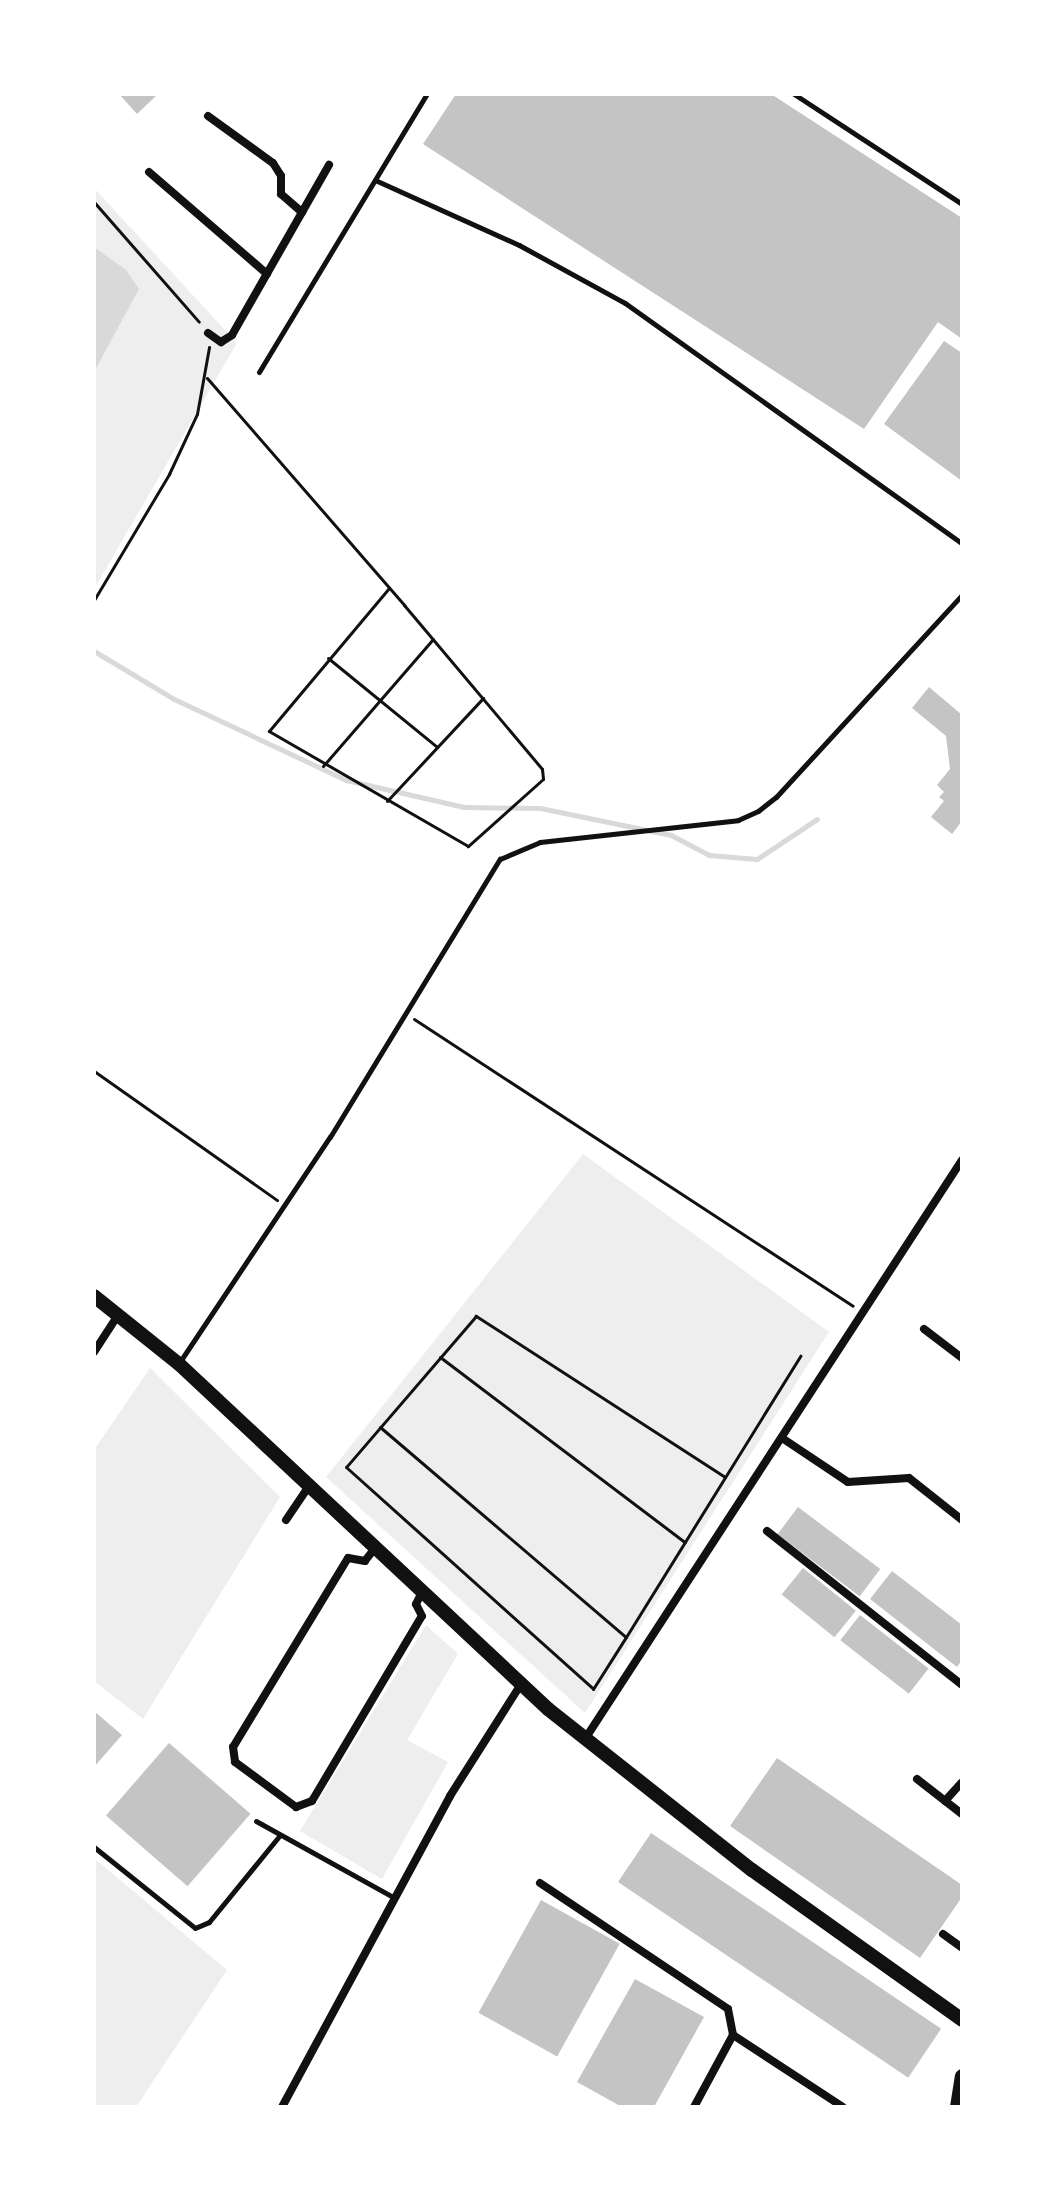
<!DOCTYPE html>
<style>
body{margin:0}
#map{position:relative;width:1056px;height:2201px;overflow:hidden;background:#fff;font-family:"DejaVu Sans",sans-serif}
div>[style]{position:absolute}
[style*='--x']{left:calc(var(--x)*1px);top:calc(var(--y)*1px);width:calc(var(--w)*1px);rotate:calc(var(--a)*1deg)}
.green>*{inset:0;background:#eee}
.water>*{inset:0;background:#d9d9d9}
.stream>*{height:5px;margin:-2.5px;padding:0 2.5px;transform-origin:2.5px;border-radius:2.5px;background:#d9d9d9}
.building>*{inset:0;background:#c4c4c4;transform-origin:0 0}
.path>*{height:3px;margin:-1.5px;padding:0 1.5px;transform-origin:1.5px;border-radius:1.5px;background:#111}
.service>*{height:5px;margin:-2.5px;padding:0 2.5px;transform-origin:2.5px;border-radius:2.5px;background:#111}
.minor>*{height:8px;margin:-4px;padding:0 4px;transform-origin:4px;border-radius:4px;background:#111}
.tertiary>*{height:14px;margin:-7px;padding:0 7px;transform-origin:7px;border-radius:7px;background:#111}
span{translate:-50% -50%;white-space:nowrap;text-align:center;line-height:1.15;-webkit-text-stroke:8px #fff;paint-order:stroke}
.frame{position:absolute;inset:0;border:96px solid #fff;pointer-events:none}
</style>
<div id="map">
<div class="green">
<i style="clip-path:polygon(94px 188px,237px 343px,94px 589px)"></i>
<i style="clip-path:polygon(583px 1154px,829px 1332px,585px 1713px,326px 1477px)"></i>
<i style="clip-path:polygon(150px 1368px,280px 1497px,143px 1719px,94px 1681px,94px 1450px)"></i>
<i style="clip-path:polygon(426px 1625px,458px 1654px,407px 1740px,448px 1762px,382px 1879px,300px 1831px)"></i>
<i style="clip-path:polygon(94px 1858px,227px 1970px,136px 2107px,94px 2107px)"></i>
</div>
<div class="water">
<i style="clip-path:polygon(94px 247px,126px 270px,139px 289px,94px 372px)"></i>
</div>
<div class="stream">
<i style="--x:94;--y:651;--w:93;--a:31"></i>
<i style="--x:174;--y:699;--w:190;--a:25.2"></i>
<i style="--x:346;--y:780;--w:121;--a:12.9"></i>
<i style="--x:464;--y:807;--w:76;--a:0.8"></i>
<i style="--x:540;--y:808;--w:134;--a:11.6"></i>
<i style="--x:671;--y:835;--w:43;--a:27.8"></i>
<i style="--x:709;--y:855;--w:48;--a:4.8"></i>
<i style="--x:757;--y:859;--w:72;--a:-33.7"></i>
</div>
<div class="building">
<i style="clip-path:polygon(119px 94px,158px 94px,137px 114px)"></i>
<i style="clip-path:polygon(456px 94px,771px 94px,962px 218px,962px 339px,938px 322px,864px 429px,423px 144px)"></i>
<i style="clip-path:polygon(944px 341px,962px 353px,962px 481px,884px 424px)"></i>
<i style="clip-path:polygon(929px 687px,962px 715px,962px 821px,952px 834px,931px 817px,944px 801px,939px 797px,944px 792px,937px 785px,950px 769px,946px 736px,912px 708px)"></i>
<i style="left:798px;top:1507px;width:103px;height:34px;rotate:37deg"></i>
<i style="left:803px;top:1568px;width:68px;height:34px;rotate:39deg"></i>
<i style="clip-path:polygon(892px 1571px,962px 1625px,962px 1660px,957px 1667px,870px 1599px)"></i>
<i style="left:860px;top:1615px;width:87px;height:32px;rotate:38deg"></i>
<i style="clip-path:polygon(94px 1711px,122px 1735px,94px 1767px)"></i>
<i style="left:169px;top:1743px;width:108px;height:96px;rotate:41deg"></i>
<i style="clip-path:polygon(777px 1758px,962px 1885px,962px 1897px,920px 1958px,730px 1826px)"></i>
<i style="left:651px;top:1833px;width:350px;height:59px;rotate:34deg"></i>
<i style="left:541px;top:1900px;width:90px;height:129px;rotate:29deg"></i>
<i style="clip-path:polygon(635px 1979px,704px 2017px,654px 2107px,622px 2107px,577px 2082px)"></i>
</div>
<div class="path">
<i style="--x:94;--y:202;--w:159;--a:48.8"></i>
<i style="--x:207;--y:378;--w:301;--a:49"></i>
<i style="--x:404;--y:605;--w:214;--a:49.9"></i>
<i style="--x:542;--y:769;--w:10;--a:84"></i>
<i style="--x:543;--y:779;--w:101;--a:138.2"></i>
<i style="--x:468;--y:846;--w:230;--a:-150"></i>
<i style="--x:269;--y:731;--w:187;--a:-50"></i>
<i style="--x:94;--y:600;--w:147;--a:-59.2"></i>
<i style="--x:169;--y:474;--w:66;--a:-65"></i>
<i style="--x:197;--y:414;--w:68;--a:-79.8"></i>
<i style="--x:328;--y:658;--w:141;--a:39.2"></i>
<i style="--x:323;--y:766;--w:168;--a:-49.1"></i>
<i style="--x:387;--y:801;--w:141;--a:-47"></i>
<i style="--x:414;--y:1019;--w:524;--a:33.17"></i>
<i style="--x:94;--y:1071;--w:224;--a:35.2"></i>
<i style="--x:440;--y:1357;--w:307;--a:37.1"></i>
<i style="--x:380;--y:1427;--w:323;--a:40.5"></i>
<i style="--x:725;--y:1477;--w:297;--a:-147.1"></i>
<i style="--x:476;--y:1316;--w:199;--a:130.7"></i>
<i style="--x:346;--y:1467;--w:332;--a:41.9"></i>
<i style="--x:593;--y:1689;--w:62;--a:-57.6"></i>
<i style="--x:626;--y:1637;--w:331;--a:-58.2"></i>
</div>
<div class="service">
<i style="--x:794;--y:94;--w:201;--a:33.2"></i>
<i style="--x:375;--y:180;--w:158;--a:24.3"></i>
<i style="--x:519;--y:245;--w:121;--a:28.7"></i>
<i style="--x:625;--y:303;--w:414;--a:35.5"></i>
<i style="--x:259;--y:372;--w:325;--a:-58.9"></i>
<i style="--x:179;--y:1363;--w:272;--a:-56.3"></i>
<i style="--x:330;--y:1137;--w:326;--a:-58.6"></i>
<i style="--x:500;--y:859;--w:43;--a:-23"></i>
<i style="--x:540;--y:842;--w:199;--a:-6.3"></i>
<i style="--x:738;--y:820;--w:22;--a:-24"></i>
<i style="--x:758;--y:811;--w:23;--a:-38"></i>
<i style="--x:776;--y:797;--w:275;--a:-47.4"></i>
<i style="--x:256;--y:1821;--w:159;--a:29"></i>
<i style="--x:94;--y:1847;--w:129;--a:38.7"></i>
<i style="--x:195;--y:1928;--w:15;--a:-23"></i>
<i style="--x:209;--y:1922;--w:112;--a:-50.8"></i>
</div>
<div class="minor">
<i style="--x:208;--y:116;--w:80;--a:35.9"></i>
<i style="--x:273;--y:163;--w:15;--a:58"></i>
<i style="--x:281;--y:176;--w:18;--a:90"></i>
<i style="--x:281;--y:194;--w:28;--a:41"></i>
<i style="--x:149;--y:172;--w:156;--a:40.8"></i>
<i style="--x:208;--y:333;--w:16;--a:35"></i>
<i style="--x:221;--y:342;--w:13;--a:-32"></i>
<i style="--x:232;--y:335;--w:196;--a:-60.3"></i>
<i style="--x:924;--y:1329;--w:48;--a:37.3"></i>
<i style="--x:94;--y:1352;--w:44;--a:-57"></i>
<i style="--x:782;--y:1438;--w:79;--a:33.7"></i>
<i style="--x:848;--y:1482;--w:61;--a:-3.8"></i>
<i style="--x:909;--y:1478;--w:68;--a:38.4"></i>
<i style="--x:286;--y:1520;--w:41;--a:-55.9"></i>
<i style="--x:767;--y:1531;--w:248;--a:38.3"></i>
<i style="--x:375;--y:1548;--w:16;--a:128"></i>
<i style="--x:365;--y:1561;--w:17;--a:-170"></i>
<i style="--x:348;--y:1558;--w:221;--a:121.3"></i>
<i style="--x:233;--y:1747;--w:15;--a:82"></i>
<i style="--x:235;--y:1762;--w:76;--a:36.4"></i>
<i style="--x:296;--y:1807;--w:17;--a:-21"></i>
<i style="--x:312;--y:1801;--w:215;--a:-59.3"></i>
<i style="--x:422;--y:1616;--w:13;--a:-117"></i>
<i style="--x:416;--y:1604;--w:13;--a:-63"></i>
<i style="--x:585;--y:1739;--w:691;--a:-56.93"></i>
<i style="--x:917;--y:1779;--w:57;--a:37.9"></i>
<i style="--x:945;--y:1801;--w:25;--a:-48"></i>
<i style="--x:540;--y:1883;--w:226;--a:33.8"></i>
<i style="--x:728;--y:2009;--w:26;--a:79"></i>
<i style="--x:943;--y:1934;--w:24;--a:36"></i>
<i style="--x:282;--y:2107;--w:353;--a:-61.6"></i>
<i style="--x:450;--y:1796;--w:133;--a:-57.6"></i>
<i style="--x:694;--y:2107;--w:82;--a:-61.6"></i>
<i style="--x:733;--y:2035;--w:131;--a:33.2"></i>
</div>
<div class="tertiary">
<i style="--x:94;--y:1296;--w:109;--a:38.7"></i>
<i style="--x:179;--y:1364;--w:505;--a:43.07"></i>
<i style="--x:548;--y:1709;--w:260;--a:38.3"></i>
<i style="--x:752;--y:1870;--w:258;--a:35.5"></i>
<i style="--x:957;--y:2107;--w:31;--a:-81"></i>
</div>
<div class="frame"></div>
</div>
